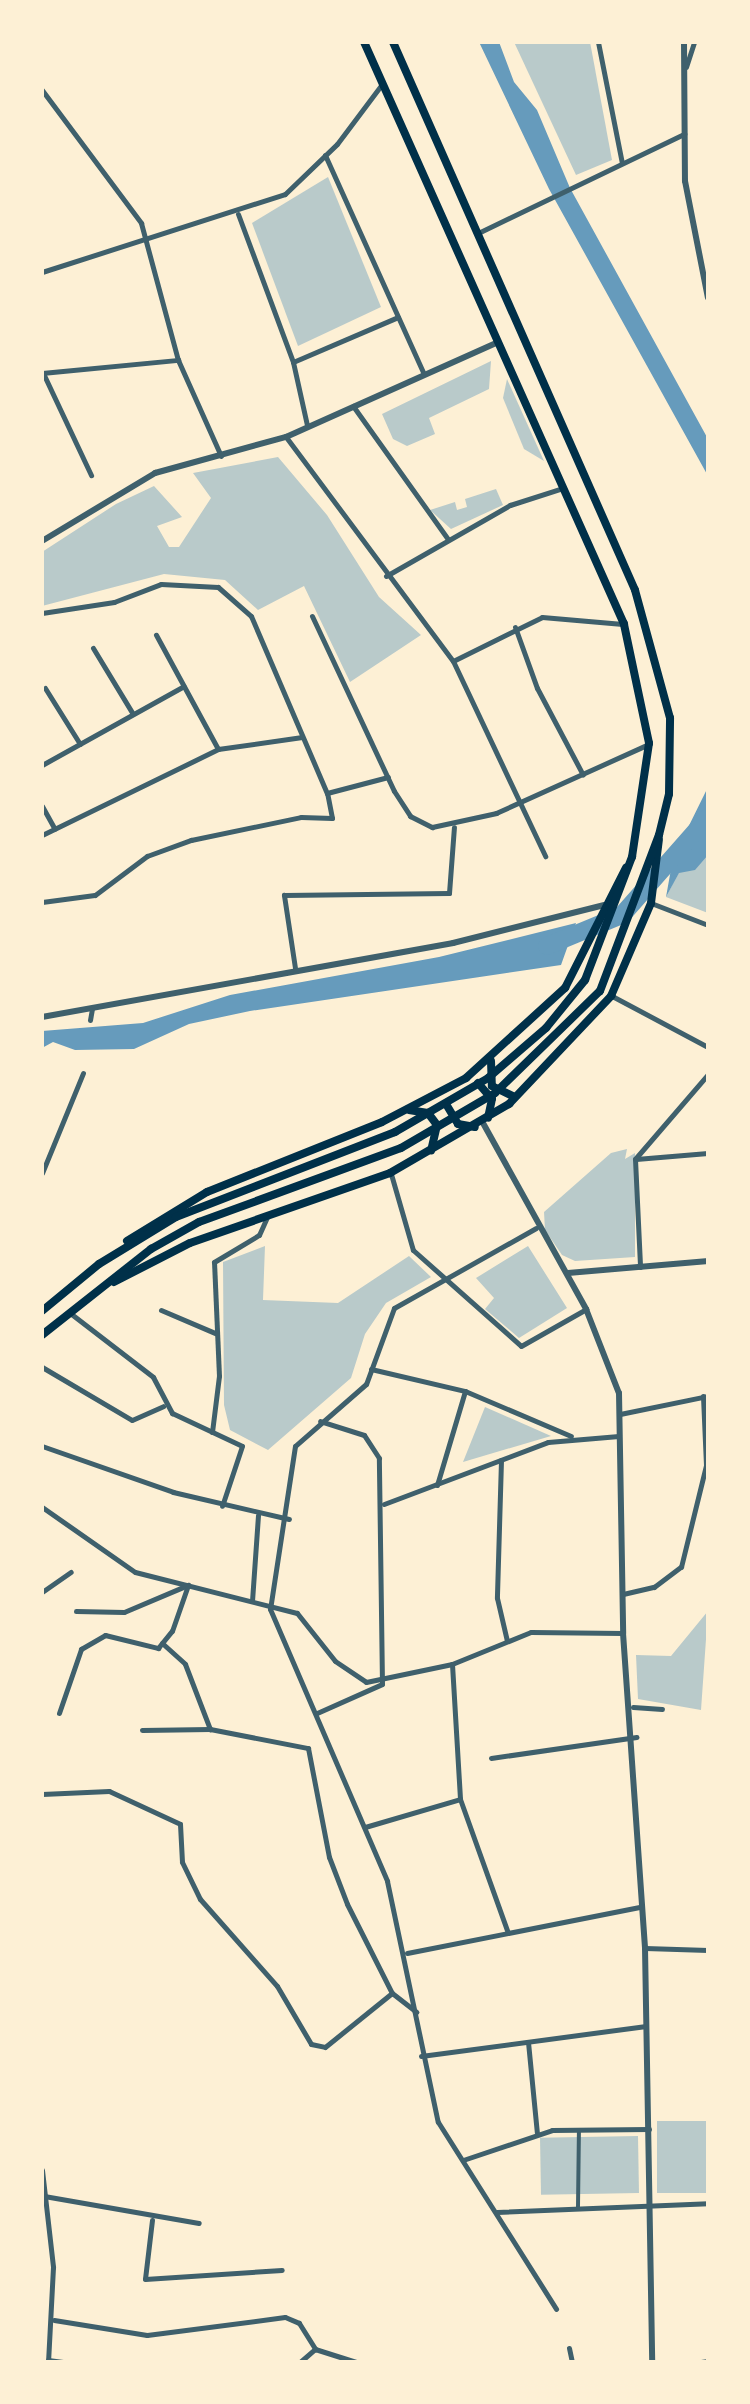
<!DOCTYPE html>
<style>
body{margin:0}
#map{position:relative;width:750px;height:2404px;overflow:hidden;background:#fdf0d5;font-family:Lato,sans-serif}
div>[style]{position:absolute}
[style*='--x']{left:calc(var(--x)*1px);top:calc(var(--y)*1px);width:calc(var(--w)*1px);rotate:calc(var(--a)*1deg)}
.green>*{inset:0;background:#b9caca;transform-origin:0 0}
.water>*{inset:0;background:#669bbc}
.river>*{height:18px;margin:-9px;padding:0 9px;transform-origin:9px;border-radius:9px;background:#669bbc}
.pedestrian>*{height:4px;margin:-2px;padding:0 2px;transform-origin:2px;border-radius:2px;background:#3f606c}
.minor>*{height:5px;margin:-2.5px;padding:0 2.5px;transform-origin:2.5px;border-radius:2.5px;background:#3f606c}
.tertiary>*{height:6px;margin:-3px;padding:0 3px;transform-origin:3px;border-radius:3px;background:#3f606c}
.trunk>*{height:8px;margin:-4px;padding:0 4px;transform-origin:4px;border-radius:4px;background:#003049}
span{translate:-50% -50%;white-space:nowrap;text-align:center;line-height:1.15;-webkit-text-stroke:8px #fdf0d5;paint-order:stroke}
.frame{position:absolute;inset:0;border:44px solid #fdf0d5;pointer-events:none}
</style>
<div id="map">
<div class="green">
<i style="clip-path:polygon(514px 42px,590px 42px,612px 160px,576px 175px)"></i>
<i style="clip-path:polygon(328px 177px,381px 307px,298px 346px,252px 223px)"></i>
<i style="clip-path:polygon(491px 361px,489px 389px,429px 418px,435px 434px,407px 446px,393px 439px,382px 414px)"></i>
<i style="clip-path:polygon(507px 379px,544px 461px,524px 449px,503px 398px)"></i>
<i style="clip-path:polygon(278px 457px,327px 515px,379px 597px,421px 635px,350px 682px,304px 586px,258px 610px,225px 580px,164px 574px,42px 606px,42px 552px,116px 504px,154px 486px,182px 517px,157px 526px,169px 547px,179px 547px,211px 498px,193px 473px)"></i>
<i style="clip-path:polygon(496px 489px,503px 505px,451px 529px,430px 510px,455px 502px,457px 510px,467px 507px,465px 499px)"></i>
<i style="clip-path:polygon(708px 855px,708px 913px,666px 897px,679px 872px)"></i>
<i style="clip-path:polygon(627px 1149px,625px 1159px,635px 1153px,635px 1257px,575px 1261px,562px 1255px,545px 1230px,544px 1212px,611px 1153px)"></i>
<i style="clip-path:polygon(265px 1246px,263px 1300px,338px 1303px,409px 1256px,431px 1277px,386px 1303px,365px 1334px,351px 1378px,268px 1450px,230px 1430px,224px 1405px,223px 1262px)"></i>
<i style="clip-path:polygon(528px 1246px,567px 1308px,519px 1338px,485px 1309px,494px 1298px,476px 1278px)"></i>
<i style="clip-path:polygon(485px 1407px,551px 1436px,463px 1462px)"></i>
<i style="clip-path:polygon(708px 1611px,701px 1710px,638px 1699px,636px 1655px,671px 1656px)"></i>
<i style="left:708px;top:2121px;width:72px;height:51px;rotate:90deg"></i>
<i style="left:638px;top:2136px;width:57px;height:98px;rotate:89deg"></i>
</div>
<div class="water">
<i style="clip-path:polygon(479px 42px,499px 42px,514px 82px,537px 110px,570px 188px,708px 439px,708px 476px,549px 189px)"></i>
<i style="clip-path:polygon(708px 787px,708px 855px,695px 870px,679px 873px,666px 897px,673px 858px)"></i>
<i style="clip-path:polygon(576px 923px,561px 965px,250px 1011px,189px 1024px,134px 1049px,75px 1050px,53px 1042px,42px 1048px,42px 1031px,143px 1023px,230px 995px,439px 957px)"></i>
</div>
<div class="river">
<i style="--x:547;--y:946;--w:81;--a:-22.5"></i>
<i style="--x:622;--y:915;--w:130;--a:-48.7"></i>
</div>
<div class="pedestrian">
<i style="--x:578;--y:2207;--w:77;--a:-89.3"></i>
</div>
<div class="minor">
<i style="--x:598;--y:42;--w:123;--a:78.8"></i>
<i style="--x:686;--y:67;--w:26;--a:-72"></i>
<i style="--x:42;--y:90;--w:166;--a:53.3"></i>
<i style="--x:141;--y:223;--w:142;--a:74.9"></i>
<i style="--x:178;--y:360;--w:105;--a:65.9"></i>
<i style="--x:325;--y:155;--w:240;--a:65.7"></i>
<i style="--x:238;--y:214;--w:158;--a:69.6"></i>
<i style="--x:293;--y:362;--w:65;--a:77.5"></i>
<i style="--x:478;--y:233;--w:229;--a:-25.7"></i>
<i style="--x:42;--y:272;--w:255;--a:-17.8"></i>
<i style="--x:285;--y:194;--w:72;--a:-43.9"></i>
<i style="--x:337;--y:144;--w:75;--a:-53.1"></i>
<i style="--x:293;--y:362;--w:114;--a:-23.2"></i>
<i style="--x:42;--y:373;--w:137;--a:-5.5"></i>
<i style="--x:43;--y:373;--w:113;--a:64.8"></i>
<i style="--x:353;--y:406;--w:163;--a:54.5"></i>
<i style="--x:286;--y:437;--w:279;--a:53.3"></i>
<i style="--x:453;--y:661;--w:99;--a:-26.3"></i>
<i style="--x:542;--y:617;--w:81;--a:4.9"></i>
<i style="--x:386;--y:576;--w:143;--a:-29.8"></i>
<i style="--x:510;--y:505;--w:56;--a:-17.8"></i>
<i style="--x:42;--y:613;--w:73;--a:-8.7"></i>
<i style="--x:114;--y:602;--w:50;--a:-21"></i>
<i style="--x:161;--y:584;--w:57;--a:3"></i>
<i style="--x:218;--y:587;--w:44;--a:41.3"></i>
<i style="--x:251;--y:616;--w:193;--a:66.8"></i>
<i style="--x:327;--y:793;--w:63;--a:-14.7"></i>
<i style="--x:312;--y:616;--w:193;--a:64.9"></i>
<i style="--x:394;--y:791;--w:30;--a:57"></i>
<i style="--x:410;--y:816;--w:25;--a:27"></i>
<i style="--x:432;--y:827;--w:66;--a:-12.3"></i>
<i style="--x:496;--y:813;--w:168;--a:-24.3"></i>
<i style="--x:515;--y:627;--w:65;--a:70.2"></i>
<i style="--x:537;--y:688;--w:98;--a:62.1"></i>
<i style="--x:93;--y:648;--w:77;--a:58.8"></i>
<i style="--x:453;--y:661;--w:216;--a:64.7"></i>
<i style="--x:45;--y:688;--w:66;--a:58"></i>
<i style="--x:218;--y:749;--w:85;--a:-8.1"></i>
<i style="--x:42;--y:765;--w:162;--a:-29.1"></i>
<i style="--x:42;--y:806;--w:26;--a:61"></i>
<i style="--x:42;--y:835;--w:196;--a:-26"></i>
<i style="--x:218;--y:749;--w:130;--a:-118.5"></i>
<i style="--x:42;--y:902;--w:53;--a:-7.5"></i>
<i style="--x:95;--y:895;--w:65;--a:-36.9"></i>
<i style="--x:147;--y:856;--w:47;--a:-20"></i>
<i style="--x:191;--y:840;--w:112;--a:-11.8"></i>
<i style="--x:301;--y:817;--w:31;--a:2"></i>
<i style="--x:332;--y:818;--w:25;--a:-101"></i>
<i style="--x:651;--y:903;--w:61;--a:21.1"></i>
<i style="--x:295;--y:968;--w:74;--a:-98.6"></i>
<i style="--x:284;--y:895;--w:165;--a:-0.7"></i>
<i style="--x:449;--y:893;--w:66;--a:-85.7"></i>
<i style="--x:612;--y:996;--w:109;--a:28"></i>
<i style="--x:90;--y:1020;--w:11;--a:-80"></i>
<i style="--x:635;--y:1159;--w:112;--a:-49.3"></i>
<i style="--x:635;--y:1159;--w:108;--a:87.3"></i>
<i style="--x:636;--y:1159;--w:72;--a:-4.8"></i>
<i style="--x:42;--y:1173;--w:108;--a:-67.7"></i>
<i style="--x:391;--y:1174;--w:79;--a:73.9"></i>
<i style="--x:413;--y:1250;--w:144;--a:41.6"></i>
<i style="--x:521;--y:1346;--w:75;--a:-29.6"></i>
<i style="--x:536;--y:1228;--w:163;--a:150.6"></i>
<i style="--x:394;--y:1308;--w:81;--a:110.2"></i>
<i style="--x:366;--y:1384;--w:94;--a:138.9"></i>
<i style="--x:295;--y:1446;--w:165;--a:98.7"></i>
<i style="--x:270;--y:1609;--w:296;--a:66.7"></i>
<i style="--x:387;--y:1881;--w:246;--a:78.1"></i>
<i style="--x:438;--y:2122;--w:221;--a:57.7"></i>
<i style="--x:161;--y:1310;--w:59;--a:23.1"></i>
<i style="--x:70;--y:1313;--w:105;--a:37.6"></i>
<i style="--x:153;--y:1377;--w:41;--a:62.2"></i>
<i style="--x:172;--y:1413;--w:77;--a:25.2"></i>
<i style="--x:242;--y:1446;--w:63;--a:108.4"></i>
<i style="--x:42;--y:1367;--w:104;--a:30.5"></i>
<i style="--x:132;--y:1420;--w:34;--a:-24"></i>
<i style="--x:371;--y:1369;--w:97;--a:13.2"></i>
<i style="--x:465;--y:1391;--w:115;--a:23"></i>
<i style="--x:620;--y:1414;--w:90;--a:-11.6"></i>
<i style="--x:212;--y:1432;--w:56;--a:-82.9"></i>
<i style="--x:219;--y:1376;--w:114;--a:-92.5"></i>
<i style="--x:214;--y:1262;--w:52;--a:-31"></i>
<i style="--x:259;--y:1235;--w:22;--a:-66"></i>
<i style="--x:42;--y:1446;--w:139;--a:19.3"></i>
<i style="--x:173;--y:1492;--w:119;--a:13.1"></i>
<i style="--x:501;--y:1460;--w:138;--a:91.7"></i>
<i style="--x:497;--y:1598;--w:44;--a:76.9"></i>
<i style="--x:437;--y:1485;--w:98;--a:-73.4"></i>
<i style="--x:384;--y:1504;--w:175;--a:-20.7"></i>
<i style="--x:548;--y:1442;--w:71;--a:-4.8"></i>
<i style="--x:42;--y:1507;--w:113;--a:35"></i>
<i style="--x:135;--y:1572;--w:167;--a:14.2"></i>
<i style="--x:297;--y:1613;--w:61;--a:51.6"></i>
<i style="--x:335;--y:1661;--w:37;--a:34"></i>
<i style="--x:366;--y:1682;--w:88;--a:-11.8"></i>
<i style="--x:452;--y:1664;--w:85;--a:-22.1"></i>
<i style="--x:531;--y:1632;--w:92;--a:0.6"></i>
<i style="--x:42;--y:1592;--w:35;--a:-35"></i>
<i style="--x:623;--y:1594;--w:32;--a:-13"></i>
<i style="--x:654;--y:1587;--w:34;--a:-37"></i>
<i style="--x:681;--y:1567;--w:105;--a:-76.2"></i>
<i style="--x:706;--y:1465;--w:69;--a:-92.5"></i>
<i style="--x:252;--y:1601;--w:86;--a:-86"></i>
<i style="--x:76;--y:1611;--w:48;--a:1.2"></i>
<i style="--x:124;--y:1612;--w:69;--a:-22.9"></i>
<i style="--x:162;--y:1643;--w:31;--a:42"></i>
<i style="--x:185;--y:1664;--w:70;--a:69"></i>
<i style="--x:210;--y:1729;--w:100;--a:11"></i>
<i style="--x:308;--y:1748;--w:111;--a:79.1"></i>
<i style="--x:329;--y:1857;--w:50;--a:69"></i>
<i style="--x:347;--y:1904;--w:100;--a:63.2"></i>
<i style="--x:392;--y:1993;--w:31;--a:38"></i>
<i style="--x:452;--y:1664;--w:135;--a:86.6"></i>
<i style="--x:460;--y:1799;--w:142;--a:70.3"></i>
<i style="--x:633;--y:1707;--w:29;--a:4"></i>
<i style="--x:59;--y:1713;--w:68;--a:-71"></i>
<i style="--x:81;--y:1649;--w:28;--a:-30"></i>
<i style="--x:105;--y:1635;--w:55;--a:13.8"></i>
<i style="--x:158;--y:1648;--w:22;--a:-51"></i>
<i style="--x:172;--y:1631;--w:49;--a:-70.8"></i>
<i style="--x:317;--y:1713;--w:71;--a:-24"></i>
<i style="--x:382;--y:1684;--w:226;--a:-90.8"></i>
<i style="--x:379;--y:1458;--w:27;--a:-123"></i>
<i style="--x:364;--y:1435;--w:46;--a:-162.3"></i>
<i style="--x:142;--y:1730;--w:68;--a:-0.8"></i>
<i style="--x:491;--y:1758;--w:147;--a:-8.2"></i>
<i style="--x:42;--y:1794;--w:67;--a:-2.6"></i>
<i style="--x:109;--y:1791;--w:78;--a:24.9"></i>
<i style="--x:180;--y:1824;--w:38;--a:87"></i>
<i style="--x:182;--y:1862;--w:41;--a:64.1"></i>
<i style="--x:200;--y:1899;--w:116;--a:48.5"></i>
<i style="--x:277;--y:1986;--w:67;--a:59.6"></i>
<i style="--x:311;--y:2044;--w:14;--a:12"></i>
<i style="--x:325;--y:2047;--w:86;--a:-38.9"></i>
<i style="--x:365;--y:1827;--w:99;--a:-16.4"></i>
<i style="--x:645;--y:1948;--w:63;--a:1.8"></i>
<i style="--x:407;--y:1953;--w:237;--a:-11.2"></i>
<i style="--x:528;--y:2042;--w:91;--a:84.4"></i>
<i style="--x:421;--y:2056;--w:227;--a:-7.6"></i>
<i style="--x:463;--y:2160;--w:94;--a:-18.6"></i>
<i style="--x:552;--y:2130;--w:97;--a:-0.6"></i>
<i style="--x:42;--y:2170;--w:98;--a:83.5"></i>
<i style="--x:53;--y:2267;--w:95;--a:93"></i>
<i style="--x:44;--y:2196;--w:157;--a:9.9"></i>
<i style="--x:497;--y:2212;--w:211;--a:-2.4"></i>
<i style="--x:152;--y:2220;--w:59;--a:96.8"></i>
<i style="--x:145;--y:2279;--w:137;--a:-3.8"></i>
<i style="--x:54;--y:2320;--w:94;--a:9.2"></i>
<i style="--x:147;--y:2335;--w:139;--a:-7.4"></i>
<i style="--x:285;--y:2317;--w:15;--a:23"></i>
<i style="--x:299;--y:2323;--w:31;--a:58"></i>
<i style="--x:315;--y:2349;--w:43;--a:17.6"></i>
<i style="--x:569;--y:2348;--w:14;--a:78"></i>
<i style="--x:48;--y:2360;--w:15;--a:8"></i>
<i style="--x:300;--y:2362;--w:20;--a:-41"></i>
<i style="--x:701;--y:2362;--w:7;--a:-8"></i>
</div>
<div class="tertiary">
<i style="--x:684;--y:42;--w:139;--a:89.6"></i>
<i style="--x:685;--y:181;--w:119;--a:78.9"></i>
<i style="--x:42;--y:541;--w:132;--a:-31"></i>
<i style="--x:155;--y:473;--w:136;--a:-15.4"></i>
<i style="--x:286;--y:437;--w:232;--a:-24.1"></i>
<i style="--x:42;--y:1017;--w:418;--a:-10.2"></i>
<i style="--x:453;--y:943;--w:156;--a:-14.1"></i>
<i style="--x:483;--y:1123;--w:213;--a:61"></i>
<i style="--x:586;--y:1309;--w:90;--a:68.6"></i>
<i style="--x:619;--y:1393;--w:240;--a:89"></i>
<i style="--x:623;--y:1633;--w:316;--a:86"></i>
<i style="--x:645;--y:1948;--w:414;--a:89"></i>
<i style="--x:568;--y:1273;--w:141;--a:-4.9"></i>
</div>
<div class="trunk">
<i style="--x:491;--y:1061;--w:25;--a:88"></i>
<i style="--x:492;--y:1086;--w:25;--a:26"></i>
<i style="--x:478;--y:1083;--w:21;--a:49"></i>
<i style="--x:492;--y:1099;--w:19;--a:102"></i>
<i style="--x:446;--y:1104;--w:23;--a:59"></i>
<i style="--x:458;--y:1124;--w:17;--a:10"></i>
<i style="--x:409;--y:1110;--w:19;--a:9"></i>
<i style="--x:428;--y:1113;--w:15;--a:53"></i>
<i style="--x:437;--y:1125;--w:26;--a:103"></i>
<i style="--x:127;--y:1241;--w:94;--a:-31.5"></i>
<i style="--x:207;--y:1192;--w:188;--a:-21.8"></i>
<i style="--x:382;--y:1122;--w:95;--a:-27.6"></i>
<i style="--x:466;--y:1078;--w:134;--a:-42.3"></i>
<i style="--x:565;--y:988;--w:135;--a:-63.1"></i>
<i style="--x:114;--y:1282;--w:85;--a:-27.2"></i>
<i style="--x:190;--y:1243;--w:212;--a:-19.3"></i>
<i style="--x:390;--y:1173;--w:138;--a:-30.1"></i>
<i style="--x:509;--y:1104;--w:149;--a:-46.6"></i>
<i style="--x:611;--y:996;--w:101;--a:-66.7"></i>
<i style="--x:651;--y:903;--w:64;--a:-82.9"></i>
<i style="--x:42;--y:1311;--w:74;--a:-39.5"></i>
<i style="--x:99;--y:1264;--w:90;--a:-31.4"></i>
<i style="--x:176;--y:1217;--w:235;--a:-21.2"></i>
<i style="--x:395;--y:1132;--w:108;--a:-30.1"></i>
<i style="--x:488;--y:1078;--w:77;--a:-40.8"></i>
<i style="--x:546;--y:1028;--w:62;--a:-50.9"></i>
<i style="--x:585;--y:980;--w:132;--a:-69.1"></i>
<i style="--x:632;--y:857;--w:115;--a:-81.5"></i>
<i style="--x:649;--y:743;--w:122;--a:-101.9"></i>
<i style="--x:624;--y:624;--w:637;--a:-114.07"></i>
<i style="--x:42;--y:1335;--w:139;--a:-38.3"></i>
<i style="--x:151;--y:1249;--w:55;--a:-29.4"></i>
<i style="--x:199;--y:1222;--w:215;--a:-20.1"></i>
<i style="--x:401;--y:1148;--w:109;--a:-30.3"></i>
<i style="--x:495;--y:1093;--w:146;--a:-44.2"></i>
<i style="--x:600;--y:991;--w:167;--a:-69.3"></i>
<i style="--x:659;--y:835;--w:42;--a:-76.3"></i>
<i style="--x:669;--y:794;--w:76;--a:-89.2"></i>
<i style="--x:670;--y:718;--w:133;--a:-105.3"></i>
<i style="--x:635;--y:590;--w:599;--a:-113.83"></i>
</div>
<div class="frame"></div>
</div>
